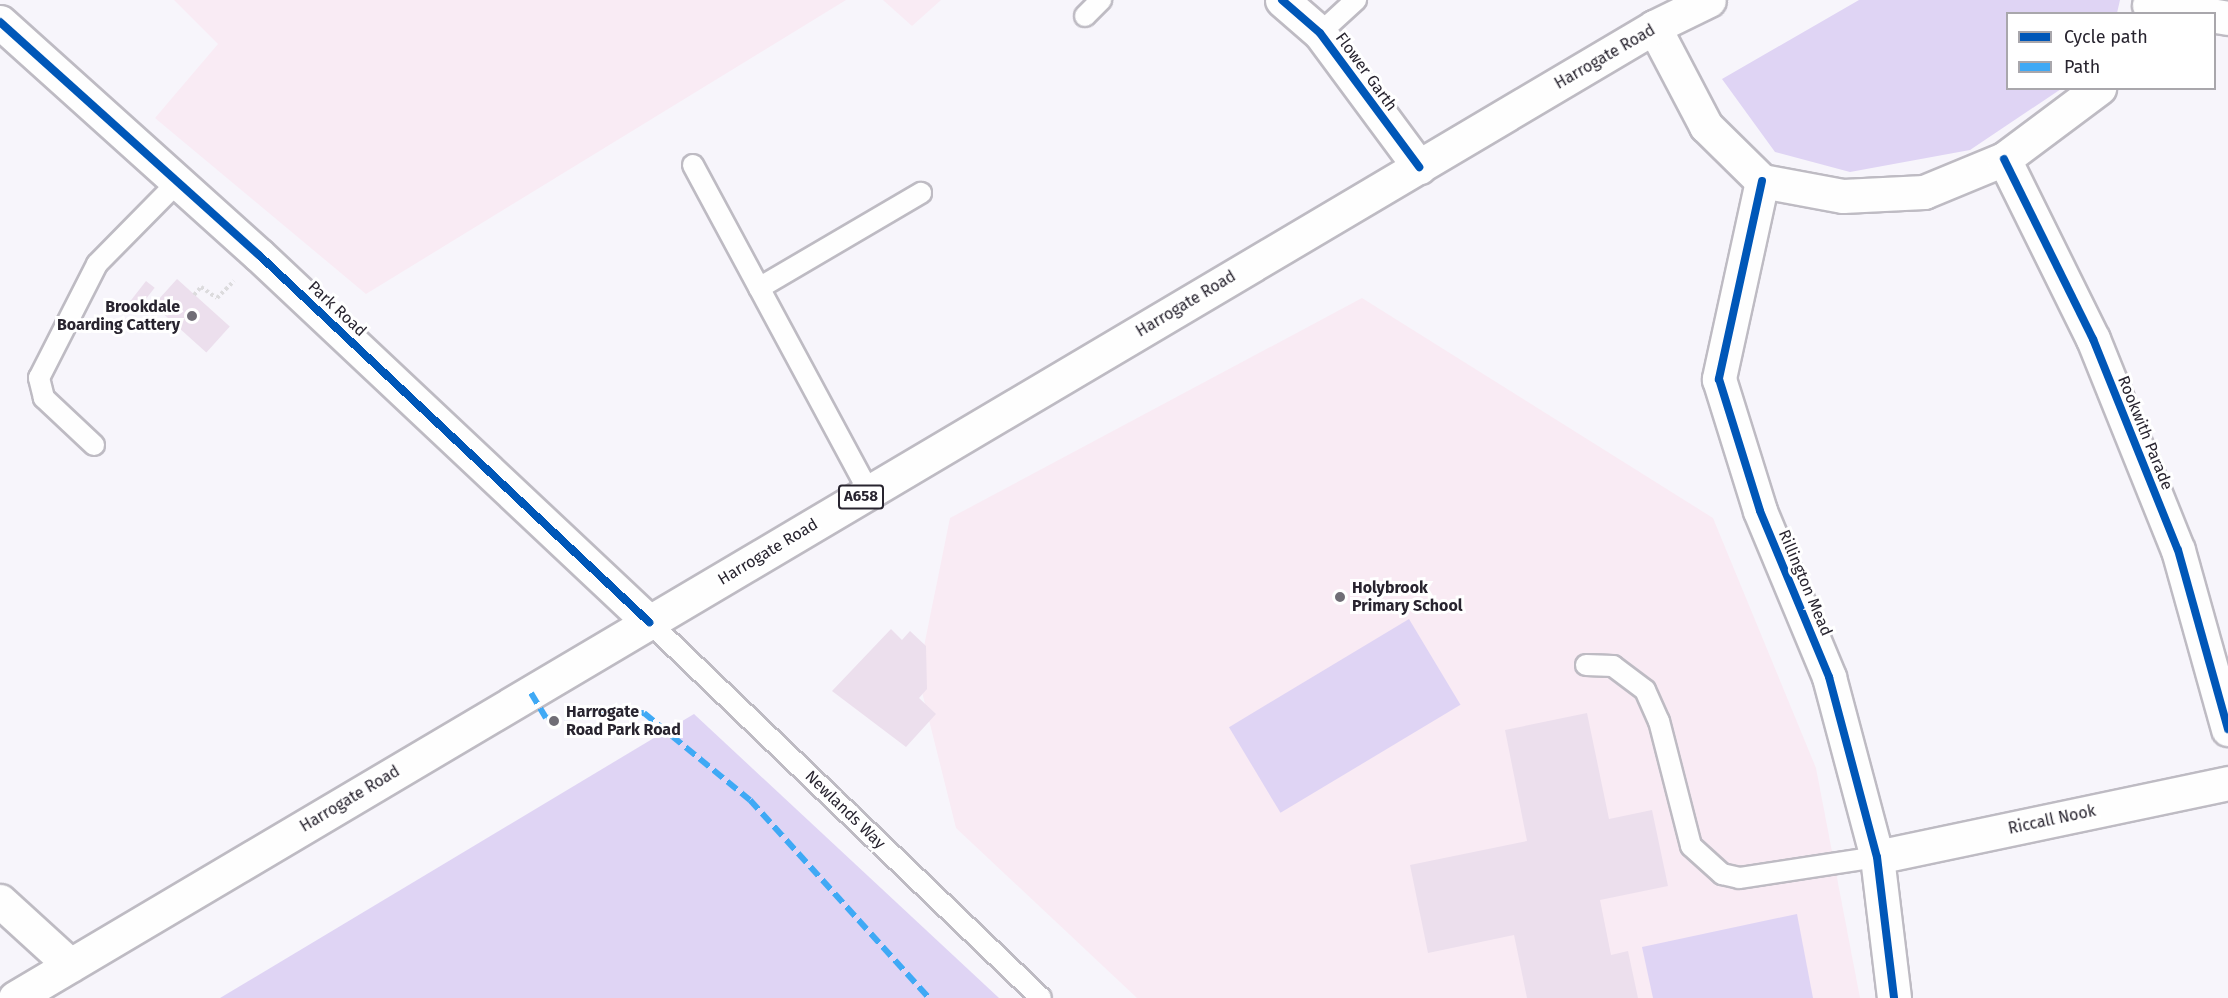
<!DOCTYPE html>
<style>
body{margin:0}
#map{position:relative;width:2228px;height:998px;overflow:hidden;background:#f7f5fb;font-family:"Fira Sans",sans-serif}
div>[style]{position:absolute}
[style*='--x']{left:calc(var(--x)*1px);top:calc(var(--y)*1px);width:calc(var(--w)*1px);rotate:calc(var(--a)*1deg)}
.education>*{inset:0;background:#f9ebf4}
.green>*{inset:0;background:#dfd4f4;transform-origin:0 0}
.building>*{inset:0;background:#ecdfed;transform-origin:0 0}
.path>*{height:4px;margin-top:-2px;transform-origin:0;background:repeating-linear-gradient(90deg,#dcdbdd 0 3px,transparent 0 6px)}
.roads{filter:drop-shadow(2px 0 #bebbc3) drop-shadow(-2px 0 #bebbc3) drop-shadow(0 2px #bebbc3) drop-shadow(0 -2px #bebbc3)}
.service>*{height:20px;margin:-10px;padding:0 10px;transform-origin:10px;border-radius:10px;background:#fefefe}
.minor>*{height:33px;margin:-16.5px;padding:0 16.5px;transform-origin:16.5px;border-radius:16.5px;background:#fefefe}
.tertiary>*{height:33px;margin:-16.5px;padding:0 16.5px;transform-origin:16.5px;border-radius:16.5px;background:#fefefe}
.trunk>*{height:33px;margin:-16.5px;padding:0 16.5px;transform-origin:16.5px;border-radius:16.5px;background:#fefefe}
.quiet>*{height:6px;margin-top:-3px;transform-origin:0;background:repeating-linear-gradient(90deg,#3fa9f5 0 12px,transparent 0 18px)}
.cycleway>*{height:8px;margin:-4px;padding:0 4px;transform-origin:4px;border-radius:4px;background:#0057b8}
.dots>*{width:16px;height:16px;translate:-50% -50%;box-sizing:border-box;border:3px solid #fff;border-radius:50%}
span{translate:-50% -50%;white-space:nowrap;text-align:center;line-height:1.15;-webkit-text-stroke:6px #fff;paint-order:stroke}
.shield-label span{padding:2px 4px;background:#fff;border:2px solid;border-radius:4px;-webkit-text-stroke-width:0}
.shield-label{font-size:15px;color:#28242f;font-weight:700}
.street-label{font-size:16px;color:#28242f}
.poi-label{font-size:16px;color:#28242f;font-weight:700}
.right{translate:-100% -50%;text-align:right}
.left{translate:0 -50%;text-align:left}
.legend{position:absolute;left:2006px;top:12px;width:210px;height:78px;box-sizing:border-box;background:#fff;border:2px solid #a9a7ac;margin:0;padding:8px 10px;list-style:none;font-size:18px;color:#28242f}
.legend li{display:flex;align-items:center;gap:12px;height:30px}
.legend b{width:30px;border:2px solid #a9a7ac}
</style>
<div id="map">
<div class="education">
<i style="clip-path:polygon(174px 0,846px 0,366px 294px,155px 118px,218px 44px)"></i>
<i style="clip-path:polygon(883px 0,941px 0,912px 26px)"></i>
<i style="clip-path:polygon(1362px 298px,1713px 518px,1816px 768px,1860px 998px,1137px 998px,956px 828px,918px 676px,950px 518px)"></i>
</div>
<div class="green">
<i style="clip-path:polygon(1859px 0,2120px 0,2117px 13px,2008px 14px,2008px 88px,2061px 89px,1970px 150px,1850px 172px,1775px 152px,1722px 79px)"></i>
<i style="left:1409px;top:619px;width:100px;height:210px;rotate:59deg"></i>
<i style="clip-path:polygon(694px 714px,999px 998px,220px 998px)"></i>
<i style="clip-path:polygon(1797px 914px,1813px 998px,1653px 998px,1642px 947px)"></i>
</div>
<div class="building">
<i style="left:177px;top:279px;width:71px;height:35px;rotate:42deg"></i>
<i style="left:146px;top:281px;width:11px;height:31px;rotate:38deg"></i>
<i style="clip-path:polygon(891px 629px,902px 640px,910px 631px,926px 646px,927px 689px,919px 698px,936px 714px,906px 747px,832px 691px)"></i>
<i style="clip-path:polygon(1587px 713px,1609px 819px,1652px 810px,1668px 886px,1600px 900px,1611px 955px,1628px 951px,1638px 998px,1527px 998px,1514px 935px,1428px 953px,1410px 865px,1527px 841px,1505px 730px)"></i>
</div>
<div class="path">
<i style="--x:194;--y:295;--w:11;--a:-49"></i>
<i style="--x:201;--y:287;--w:19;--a:35"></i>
<i style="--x:217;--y:298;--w:24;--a:-45"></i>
</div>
<div class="roads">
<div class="service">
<i style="--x:1085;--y:16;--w:23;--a:-45"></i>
<i style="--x:1320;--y:33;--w:49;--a:-42.5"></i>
<i style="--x:693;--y:165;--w:371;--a:61.7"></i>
<i style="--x:759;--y:288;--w:188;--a:-30.4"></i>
<i style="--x:94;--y:445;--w:69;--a:-136.8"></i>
<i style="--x:44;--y:398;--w:21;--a:-104"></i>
<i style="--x:39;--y:378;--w:128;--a:-63"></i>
<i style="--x:97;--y:264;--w:115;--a:-45.4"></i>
<i style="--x:649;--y:622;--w:543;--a:43.81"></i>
<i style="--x:1586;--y:665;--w:27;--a:2"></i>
<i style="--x:1613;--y:666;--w:40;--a:37"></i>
<i style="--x:1645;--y:690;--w:34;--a:66"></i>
<i style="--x:1659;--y:721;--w:129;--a:75.6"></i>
<i style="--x:1691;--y:846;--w:42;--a:42.1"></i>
<i style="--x:1722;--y:874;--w:17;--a:13"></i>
<i style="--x:1739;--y:878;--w:140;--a:-8.7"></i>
</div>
<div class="minor">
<i style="--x:1282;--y:0;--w:50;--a:41"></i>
<i style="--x:1320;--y:33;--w:167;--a:53.5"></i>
<i style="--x:2149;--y:5;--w:80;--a:9.3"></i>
<i style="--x:1654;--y:27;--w:112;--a:62.3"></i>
<i style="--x:1706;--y:126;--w:78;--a:44.5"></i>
<i style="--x:1762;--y:181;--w:82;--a:10.5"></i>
<i style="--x:1843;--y:196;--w:81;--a:-2.8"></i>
<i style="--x:1924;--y:192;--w:87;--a:-22.4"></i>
<i style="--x:2004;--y:159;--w:119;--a:-36.8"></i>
<i style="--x:2004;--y:159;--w:201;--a:63.7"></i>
<i style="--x:2093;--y:339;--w:227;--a:68.1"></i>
<i style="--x:2178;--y:550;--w:186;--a:74.4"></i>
<i style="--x:1762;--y:181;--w:203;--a:102.3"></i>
<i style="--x:1719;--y:379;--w:138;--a:72.7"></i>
<i style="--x:1760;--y:511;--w:180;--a:67.4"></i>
<i style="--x:1829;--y:677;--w:186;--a:75.1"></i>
<i style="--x:1877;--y:857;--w:142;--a:83.1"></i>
<i style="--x:1877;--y:857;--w:359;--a:-11.9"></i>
<i style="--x:0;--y:901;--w:95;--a:42.4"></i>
</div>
<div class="tertiary">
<i style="--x:0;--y:22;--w:348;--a:42"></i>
<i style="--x:259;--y:255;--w:536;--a:43.26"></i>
</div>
<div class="trunk">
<i style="--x:15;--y:998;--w:1905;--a:-30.64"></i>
<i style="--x:1654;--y:27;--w:61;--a:-26.1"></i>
</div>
</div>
<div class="quiet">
<i style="--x:531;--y:693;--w:29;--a:59"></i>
<i style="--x:546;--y:718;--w:98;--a:-2.9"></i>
<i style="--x:644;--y:713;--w:137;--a:39.4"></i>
<i style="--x:750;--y:800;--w:267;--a:47.9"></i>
</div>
<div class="cycleway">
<i style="--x:1282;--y:0;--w:50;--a:41"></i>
<i style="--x:1320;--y:33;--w:167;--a:53.5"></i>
<i style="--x:0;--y:22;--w:348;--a:42"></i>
<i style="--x:259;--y:255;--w:536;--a:43.26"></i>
<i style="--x:2004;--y:159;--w:201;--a:63.7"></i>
<i style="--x:2093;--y:339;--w:227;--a:68.1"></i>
<i style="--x:2178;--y:550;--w:186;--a:74.4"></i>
<i style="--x:1762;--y:181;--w:203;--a:102.3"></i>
<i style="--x:1719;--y:379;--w:138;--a:72.7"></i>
<i style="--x:1760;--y:511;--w:180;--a:67.4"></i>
<i style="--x:1829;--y:677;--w:186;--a:75.1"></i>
<i style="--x:1877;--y:857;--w:142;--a:83.1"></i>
</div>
<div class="dots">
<i style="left:192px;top:316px;background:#706d76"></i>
<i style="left:1340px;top:597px;background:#706d76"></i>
<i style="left:554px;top:721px;background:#706d76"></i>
</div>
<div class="shield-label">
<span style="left:861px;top:497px">A658</span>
</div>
<div class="street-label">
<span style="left:1605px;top:57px;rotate:-30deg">Harrogate Road</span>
<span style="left:1366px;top:72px;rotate:54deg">Flower Garth</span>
<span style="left:1186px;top:304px;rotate:-31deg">Harrogate Road</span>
<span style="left:337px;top:309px;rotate:43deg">Park Road</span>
<span style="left:2145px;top:433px;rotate:68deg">Rookwith Parade</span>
<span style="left:768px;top:552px;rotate:-31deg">Harrogate Road</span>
<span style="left:1805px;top:583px;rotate:67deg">Rillington Mead</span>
<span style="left:350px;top:799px;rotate:-31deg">Harrogate Road</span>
<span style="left:845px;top:810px;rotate:44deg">Newlands Way</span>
<span style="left:2052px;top:820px;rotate:-12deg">Riccall Nook</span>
</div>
<div class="poi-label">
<span class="right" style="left:180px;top:316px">Brookdale<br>Boarding Cattery</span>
<span class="left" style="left:1352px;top:597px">Holybrook<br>Primary School</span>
<span class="left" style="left:566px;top:721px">Harrogate<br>Road Park Road</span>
</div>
<ul class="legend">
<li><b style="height:8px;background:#0057b8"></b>Cycle path</li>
<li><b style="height:8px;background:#3fa9f5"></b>Path</li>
</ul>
</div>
